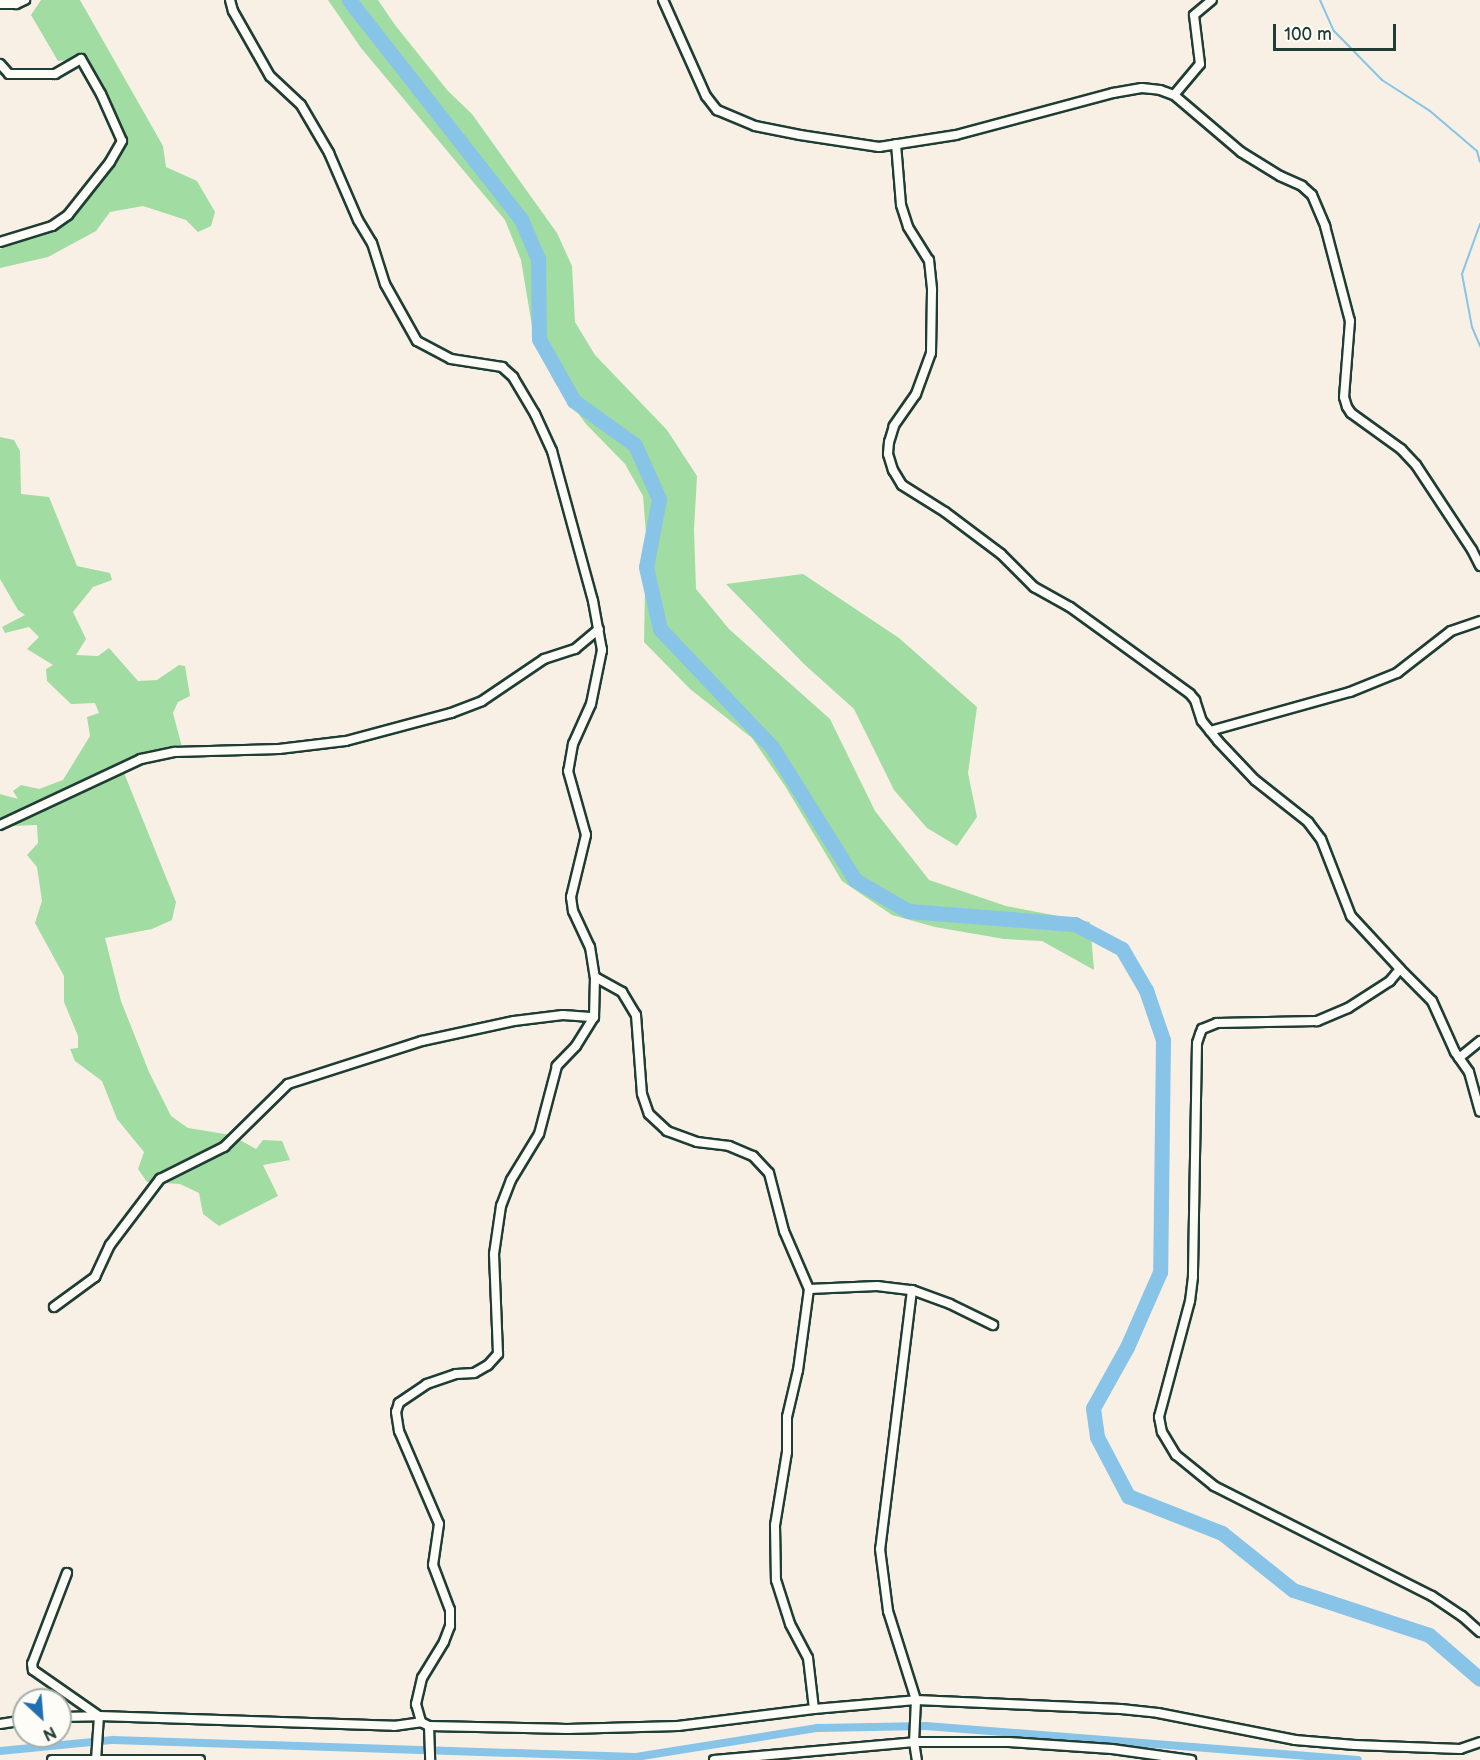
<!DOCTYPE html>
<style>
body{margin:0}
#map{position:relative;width:1480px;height:1760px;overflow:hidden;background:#f9f0e5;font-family:"Balsamiq Sans",sans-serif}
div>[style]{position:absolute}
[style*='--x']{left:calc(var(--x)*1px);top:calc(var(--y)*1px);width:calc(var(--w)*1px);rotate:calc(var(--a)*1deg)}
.green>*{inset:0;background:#a1dca2}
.stream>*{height:2px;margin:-1px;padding:0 1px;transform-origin:1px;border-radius:1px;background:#87c4e7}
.canal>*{height:8px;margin:-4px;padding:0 4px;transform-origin:4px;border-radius:4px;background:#87c4e7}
.river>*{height:15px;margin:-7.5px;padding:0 7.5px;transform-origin:7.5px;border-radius:7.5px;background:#87c4e7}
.roads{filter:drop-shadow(2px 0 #1f3d34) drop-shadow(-2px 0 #1f3d34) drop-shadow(0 2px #1f3d34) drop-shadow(0 -2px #1f3d34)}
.street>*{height:8px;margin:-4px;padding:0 4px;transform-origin:4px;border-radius:4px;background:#fdfcf7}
span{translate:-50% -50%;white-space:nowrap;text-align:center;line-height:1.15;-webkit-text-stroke:5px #fdfcf7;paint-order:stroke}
.north{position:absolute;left:12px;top:1688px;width:60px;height:60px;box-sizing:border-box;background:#fdfcf7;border:2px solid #a4b0a9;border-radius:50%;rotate:154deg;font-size:16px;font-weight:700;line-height:24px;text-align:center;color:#1f3d34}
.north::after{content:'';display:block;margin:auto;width:21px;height:27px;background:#1f6fb2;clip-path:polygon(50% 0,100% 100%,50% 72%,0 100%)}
.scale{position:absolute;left:1273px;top:24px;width:123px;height:27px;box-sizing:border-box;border:3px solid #1f3d34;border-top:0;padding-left:8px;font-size:18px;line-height:21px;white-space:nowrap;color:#1f3d34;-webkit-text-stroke:4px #fdfcf7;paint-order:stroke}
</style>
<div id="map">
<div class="green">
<i style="clip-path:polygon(41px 0,80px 0,163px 146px,166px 167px,197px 181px,215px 212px,211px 226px,198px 232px,186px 220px,143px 206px,110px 212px,96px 231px,48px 257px,0 268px,0 249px,61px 225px,116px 159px,125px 140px,85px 58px,58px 61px,31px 15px)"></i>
<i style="clip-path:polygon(328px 0,378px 0,395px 25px,448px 91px,472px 114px,557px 233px,572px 266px,575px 322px,595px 355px,667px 430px,697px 476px,694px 530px,696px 589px,729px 629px,830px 719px,875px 811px,929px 880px,1006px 906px,1090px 922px,1094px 970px,1042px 941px,1004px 939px,935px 927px,892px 915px,842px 881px,785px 786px,752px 738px,690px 689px,644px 642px,646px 533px,643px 496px,625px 464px,586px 424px,554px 381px,532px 326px,521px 260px,505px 220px,361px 48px)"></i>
<i style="clip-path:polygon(0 437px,14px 440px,20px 451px,21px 494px,49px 497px,77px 566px,110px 573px,112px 580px,93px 587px,73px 612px,86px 639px,76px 655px,98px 656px,109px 648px,138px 681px,157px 680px,179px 665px,185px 666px,190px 696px,178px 702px,173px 713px,182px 747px,120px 763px,176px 902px,172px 920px,152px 929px,105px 938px,121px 1001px,149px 1072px,171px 1116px,188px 1128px,231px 1135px,256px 1149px,263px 1140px,282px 1141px,290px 1160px,263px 1165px,278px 1196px,219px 1226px,203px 1214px,199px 1193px,180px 1184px,147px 1182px,138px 1169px,144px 1152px,117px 1119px,102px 1081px,75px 1061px,70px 1049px,78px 1048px,78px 1036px,64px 1002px,64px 976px,35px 923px,42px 901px,37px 867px,27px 855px,38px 843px,37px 825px,12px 826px,0 819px,0 794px,18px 799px,13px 791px,21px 785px,39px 789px,63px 780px,90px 736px,87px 717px,99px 713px,95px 703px,71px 704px,47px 681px,46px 669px,53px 665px,27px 649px,39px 637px,29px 627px,5px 633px,2px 627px,25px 615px,18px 610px,0 579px)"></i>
<i style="clip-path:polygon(803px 574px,899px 638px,977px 707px,968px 773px,977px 817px,957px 846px,927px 828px,894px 790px,854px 709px,804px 664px,726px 584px)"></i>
</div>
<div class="stream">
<i style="--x:1320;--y:0;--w:34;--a:66"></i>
<i style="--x:1334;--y:31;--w:69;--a:45.6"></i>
<i style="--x:1382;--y:80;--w:57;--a:32.9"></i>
<i style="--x:1430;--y:111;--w:62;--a:40.4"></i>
<i style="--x:1477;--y:151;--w:11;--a:75"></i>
<i style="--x:1480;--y:224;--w:53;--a:109.8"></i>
<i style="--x:1462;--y:274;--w:54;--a:79.3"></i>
<i style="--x:1472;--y:327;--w:21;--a:67"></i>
</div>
<div class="canal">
<i style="--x:0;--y:1751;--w:114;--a:-5.6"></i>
<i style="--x:113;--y:1740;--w:523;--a:1.86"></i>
<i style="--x:636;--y:1757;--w:184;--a:-9.1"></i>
<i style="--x:818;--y:1728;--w:108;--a:-1.1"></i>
<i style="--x:926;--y:1726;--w:433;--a:4.5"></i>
</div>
<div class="river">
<i style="--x:349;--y:0;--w:278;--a:51.9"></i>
<i style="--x:521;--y:219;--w:43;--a:67"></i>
<i style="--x:538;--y:259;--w:80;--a:89.3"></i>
<i style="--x:539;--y:339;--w:71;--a:60.6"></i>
<i style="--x:574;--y:401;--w:75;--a:35.8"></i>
<i style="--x:635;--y:445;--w:59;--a:66"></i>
<i style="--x:659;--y:499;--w:69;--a:100.8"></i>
<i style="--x:646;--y:567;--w:64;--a:77.3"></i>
<i style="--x:660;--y:629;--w:163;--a:46.5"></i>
<i style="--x:772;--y:747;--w:157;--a:58"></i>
<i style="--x:855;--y:880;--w:61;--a:30.3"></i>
<i style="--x:908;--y:911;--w:168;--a:4.5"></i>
<i style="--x:1075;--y:924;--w:53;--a:28"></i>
<i style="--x:1122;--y:949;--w:48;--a:59.7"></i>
<i style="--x:1146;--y:990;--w:53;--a:71.2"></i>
<i style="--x:1163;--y:1040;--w:232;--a:90.7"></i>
<i style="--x:1160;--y:1272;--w:82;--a:113.7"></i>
<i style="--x:1127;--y:1347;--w:70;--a:119.1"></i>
<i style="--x:1093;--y:1408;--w:29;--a:82"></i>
<i style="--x:1097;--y:1437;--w:67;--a:62.3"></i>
<i style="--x:1128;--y:1496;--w:101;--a:21.5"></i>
<i style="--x:1222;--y:1533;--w:91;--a:38.8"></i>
<i style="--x:1293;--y:1590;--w:143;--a:18.3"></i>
<i style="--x:1429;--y:1635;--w:67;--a:40.8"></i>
</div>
<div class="roads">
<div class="street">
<i style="--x:230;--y:0;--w:11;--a:75"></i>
<i style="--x:233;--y:11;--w:75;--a:60.4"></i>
<i style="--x:270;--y:76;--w:42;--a:43.1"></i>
<i style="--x:301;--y:105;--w:56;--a:59.7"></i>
<i style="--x:329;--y:153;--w:73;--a:66.6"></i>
<i style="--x:358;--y:220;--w:27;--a:59"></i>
<i style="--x:372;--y:243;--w:43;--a:72.4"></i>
<i style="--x:385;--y:284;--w:65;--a:60.7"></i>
<i style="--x:417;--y:341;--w:38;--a:28"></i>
<i style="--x:451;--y:359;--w:52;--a:8.9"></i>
<i style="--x:502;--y:367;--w:15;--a:42"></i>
<i style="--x:513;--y:377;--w:43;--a:59.3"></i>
<i style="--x:535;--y:414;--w:41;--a:65.3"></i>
<i style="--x:552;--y:451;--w:156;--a:74.7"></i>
<i style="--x:593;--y:601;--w:50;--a:79.6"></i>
<i style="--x:602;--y:650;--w:55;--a:101.5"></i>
<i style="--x:591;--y:704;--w:44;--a:114.2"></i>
<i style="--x:573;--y:744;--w:27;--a:100"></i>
<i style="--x:568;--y:771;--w:66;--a:74.3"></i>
<i style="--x:586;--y:835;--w:64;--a:103.6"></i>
<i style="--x:571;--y:897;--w:14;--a:82"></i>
<i style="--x:573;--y:911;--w:40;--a:65"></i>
<i style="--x:590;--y:947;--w:30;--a:81"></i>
<i style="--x:595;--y:977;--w:40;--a:91.4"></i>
<i style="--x:594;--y:1017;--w:34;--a:122"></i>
<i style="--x:576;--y:1046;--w:28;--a:134"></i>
<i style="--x:557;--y:1066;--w:70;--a:104.8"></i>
<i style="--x:539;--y:1134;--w:54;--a:121.3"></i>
<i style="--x:511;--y:1180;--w:28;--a:111"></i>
<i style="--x:501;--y:1206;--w:49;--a:98.3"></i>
<i style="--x:494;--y:1254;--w:100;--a:87.7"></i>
<i style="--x:498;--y:1354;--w:15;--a:132"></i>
<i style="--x:488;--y:1365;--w:16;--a:150"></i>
<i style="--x:474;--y:1373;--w:18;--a:177"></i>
<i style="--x:456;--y:1374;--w:31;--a:161"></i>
<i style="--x:427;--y:1384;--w:34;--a:146"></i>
<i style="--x:399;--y:1403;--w:9;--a:108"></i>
<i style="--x:396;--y:1412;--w:19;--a:81"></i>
<i style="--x:399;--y:1431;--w:101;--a:66.7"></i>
<i style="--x:439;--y:1524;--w:41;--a:98.3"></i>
<i style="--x:433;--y:1565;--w:48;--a:69.3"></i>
<i style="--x:450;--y:1610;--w:16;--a:90"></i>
<i style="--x:450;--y:1626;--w:17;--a:111"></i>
<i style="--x:444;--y:1642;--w:42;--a:121.4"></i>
<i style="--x:422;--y:1678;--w:27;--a:103"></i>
<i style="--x:416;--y:1704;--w:19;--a:74"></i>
<i style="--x:663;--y:0;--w:105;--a:65.9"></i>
<i style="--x:706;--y:96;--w:18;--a:52"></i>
<i style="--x:717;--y:110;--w:41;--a:22.8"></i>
<i style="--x:755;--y:126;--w:46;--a:11.3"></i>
<i style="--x:800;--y:135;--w:80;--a:8.6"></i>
<i style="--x:879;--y:147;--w:78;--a:-8.9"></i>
<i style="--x:956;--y:135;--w:163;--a:-15"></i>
<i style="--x:1113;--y:93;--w:29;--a:-10"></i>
<i style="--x:1142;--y:88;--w:18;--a:6"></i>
<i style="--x:1160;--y:90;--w:15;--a:20"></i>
<i style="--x:1174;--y:95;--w:88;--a:40.4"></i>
<i style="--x:1241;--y:152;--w:46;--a:31.6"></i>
<i style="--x:1280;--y:176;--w:24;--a:24"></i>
<i style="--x:1302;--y:186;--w:13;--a:42"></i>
<i style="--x:1312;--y:195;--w:34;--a:67"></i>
<i style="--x:1325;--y:226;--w:98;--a:75.3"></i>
<i style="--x:1350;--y:321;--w:76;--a:94.5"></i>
<i style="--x:1344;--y:397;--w:10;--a:73"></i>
<i style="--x:1347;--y:407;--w:7;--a:56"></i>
<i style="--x:1351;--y:413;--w:62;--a:35.8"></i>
<i style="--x:1401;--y:449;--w:22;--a:47"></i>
<i style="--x:1416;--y:465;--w:102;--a:56.6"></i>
<i style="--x:1472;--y:550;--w:18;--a:63"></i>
<i style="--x:0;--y:4;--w:16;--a:0"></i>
<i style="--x:16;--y:4;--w:10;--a:-24"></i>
<i style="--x:0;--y:64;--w:13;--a:48"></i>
<i style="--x:9;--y:74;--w:46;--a:0"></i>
<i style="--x:55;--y:74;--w:30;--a:-30"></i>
<i style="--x:81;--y:59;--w:40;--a:60.3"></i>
<i style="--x:101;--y:94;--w:51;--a:65.9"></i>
<i style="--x:122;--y:141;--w:24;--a:120"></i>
<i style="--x:110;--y:162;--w:68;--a:128.4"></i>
<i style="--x:68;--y:215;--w:19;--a:145"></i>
<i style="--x:52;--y:226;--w:54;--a:162.9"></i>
<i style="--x:1174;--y:95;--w:40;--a:-50"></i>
<i style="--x:1200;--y:64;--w:49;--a:-97"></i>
<i style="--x:1194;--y:15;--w:23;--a:-40"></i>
<i style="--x:896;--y:144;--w:61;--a:85.3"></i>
<i style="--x:901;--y:205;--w:23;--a:72"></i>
<i style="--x:908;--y:227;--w:39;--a:58"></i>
<i style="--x:929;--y:260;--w:30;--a:84"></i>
<i style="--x:932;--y:290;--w:63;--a:90.9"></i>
<i style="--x:931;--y:353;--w:44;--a:110.1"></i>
<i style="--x:916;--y:394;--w:39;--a:125"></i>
<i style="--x:894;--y:426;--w:17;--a:107"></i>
<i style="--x:889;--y:442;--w:12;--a:95"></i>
<i style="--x:888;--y:454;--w:17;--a:73"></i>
<i style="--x:893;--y:470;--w:17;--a:59"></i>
<i style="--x:902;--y:485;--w:51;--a:32.1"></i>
<i style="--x:945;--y:512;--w:70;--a:36.9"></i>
<i style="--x:1001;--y:554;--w:47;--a:45"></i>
<i style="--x:1034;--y:587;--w:41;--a:29.1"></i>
<i style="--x:1070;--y:607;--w:148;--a:35.9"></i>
<i style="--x:1190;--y:694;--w:8;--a:50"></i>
<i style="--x:1195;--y:700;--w:22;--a:72"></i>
<i style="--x:1202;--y:721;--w:26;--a:51"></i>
<i style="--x:1218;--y:741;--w:54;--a:46.5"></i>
<i style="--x:1255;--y:780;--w:68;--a:38.4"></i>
<i style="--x:1308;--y:822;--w:21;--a:53"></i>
<i style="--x:1321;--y:839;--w:83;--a:68.7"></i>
<i style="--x:1351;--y:916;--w:72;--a:47.2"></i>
<i style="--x:1400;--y:969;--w:16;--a:130"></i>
<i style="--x:1390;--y:981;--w:50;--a:147.3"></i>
<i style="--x:1348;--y:1008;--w:34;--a:157"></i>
<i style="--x:1317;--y:1021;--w:100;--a:178.9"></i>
<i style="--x:1217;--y:1023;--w:16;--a:158"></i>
<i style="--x:1202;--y:1029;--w:5;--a:112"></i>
<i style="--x:1200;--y:1034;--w:9;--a:108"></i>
<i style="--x:1197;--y:1043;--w:234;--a:91"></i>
<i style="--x:1193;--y:1277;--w:24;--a:97"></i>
<i style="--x:1190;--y:1301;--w:120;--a:105"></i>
<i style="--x:1159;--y:1417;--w:15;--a:79"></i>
<i style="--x:1162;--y:1432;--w:27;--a:59"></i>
<i style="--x:1176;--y:1455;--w:49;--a:39.2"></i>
<i style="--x:1214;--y:1486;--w:244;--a:26.8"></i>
<i style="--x:1432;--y:1596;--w:36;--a:34"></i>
<i style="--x:1462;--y:1616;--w:24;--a:42"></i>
<i style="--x:1210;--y:731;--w:145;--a:-15.6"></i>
<i style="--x:1350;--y:692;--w:51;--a:-22"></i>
<i style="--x:1397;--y:673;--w:68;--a:-37.9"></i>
<i style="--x:1451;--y:631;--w:31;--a:-19"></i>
<i style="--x:0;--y:825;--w:156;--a:-25.1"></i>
<i style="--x:141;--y:759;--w:35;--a:-12"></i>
<i style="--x:175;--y:752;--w:104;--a:-1.7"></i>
<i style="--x:279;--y:749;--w:67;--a:-6.8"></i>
<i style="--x:346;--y:741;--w:109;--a:-14.9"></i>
<i style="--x:451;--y:713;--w:33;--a:-21"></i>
<i style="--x:482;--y:701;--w:75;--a:-34.1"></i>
<i style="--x:544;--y:659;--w:33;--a:-18"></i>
<i style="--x:575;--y:649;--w:31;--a:-40"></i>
<i style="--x:1400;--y:969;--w:45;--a:45"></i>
<i style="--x:1432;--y:1001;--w:56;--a:65.7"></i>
<i style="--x:1455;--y:1052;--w:24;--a:55"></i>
<i style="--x:1469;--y:1072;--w:41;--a:74.6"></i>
<i style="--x:595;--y:977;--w:31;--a:29"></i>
<i style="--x:622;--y:992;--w:27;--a:59"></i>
<i style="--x:636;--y:1015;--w:79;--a:85.7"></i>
<i style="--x:642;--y:1094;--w:21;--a:71"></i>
<i style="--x:649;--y:1114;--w:25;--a:43"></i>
<i style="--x:667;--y:1131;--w:32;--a:20"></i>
<i style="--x:697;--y:1142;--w:32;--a:7"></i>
<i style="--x:729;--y:1146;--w:26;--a:23"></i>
<i style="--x:753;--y:1156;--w:23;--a:47"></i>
<i style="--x:769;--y:1173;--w:60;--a:75.5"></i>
<i style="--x:784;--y:1231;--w:63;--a:66.7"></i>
<i style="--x:809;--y:1289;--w:68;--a:-2.5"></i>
<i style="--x:877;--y:1286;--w:35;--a:7"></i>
<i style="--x:912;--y:1290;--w:261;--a:97"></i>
<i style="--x:880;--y:1549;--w:63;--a:82.6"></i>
<i style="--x:888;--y:1611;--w:93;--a:72.5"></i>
<i style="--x:916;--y:1700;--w:42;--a:92.7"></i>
<i style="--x:914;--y:1742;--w:18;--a:81"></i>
<i style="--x:1459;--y:1058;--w:27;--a:-39"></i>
<i style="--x:809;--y:1289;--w:82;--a:97.7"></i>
<i style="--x:798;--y:1370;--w:48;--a:103.2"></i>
<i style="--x:787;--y:1417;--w:35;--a:90"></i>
<i style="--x:787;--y:1452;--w:74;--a:99.3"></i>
<i style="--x:775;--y:1525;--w:55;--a:89"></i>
<i style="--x:776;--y:1580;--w:46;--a:72.3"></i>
<i style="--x:790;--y:1624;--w:38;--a:62"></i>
<i style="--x:808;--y:1658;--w:51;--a:83.3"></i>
<i style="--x:912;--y:1290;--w:40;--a:20.2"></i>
<i style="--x:950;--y:1304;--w:48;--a:26"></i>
<i style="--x:54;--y:1307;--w:51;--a:-36.2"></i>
<i style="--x:95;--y:1277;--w:35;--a:-65"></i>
<i style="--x:110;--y:1245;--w:83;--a:-52.9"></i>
<i style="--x:160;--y:1179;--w:72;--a:-26.6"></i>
<i style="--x:224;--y:1147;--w:90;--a:-44.5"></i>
<i style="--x:288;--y:1084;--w:141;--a:-17.8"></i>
<i style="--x:422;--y:1041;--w:94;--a:-12.3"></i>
<i style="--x:514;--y:1021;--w:49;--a:-7"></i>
<i style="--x:563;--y:1015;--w:31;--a:4"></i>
<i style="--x:67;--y:1573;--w:97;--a:111"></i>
<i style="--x:32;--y:1664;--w:6;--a:81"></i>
<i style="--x:33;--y:1670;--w:80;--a:34.9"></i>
<i style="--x:60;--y:1717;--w:39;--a:-1"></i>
<i style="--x:0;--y:1724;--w:24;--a:-9"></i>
<i style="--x:429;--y:1726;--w:34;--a:88"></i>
<i style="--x:52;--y:1760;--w:148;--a:0"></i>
<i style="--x:96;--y:1760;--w:44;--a:-86.1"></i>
<i style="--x:99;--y:1716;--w:295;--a:1.9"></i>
<i style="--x:394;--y:1726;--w:27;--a:-8"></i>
<i style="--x:421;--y:1722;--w:9;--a:27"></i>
<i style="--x:429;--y:1726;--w:138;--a:1.2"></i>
<i style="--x:567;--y:1729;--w:111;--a:-1.5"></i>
<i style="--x:678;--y:1726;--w:137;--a:-7.1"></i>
<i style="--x:814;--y:1709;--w:102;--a:-5"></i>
<i style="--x:916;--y:1700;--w:205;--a:2.5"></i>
<i style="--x:1121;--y:1709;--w:37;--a:6"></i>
<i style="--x:1158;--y:1713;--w:140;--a:11.1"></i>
<i style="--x:1295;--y:1740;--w:60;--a:4.8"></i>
<i style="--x:1355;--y:1745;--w:105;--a:2.2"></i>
<i style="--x:1460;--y:1749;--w:21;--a:-19"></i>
<i style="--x:714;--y:1760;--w:201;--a:-5.1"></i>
<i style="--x:914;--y:1742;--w:95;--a:0"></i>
<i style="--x:1009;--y:1742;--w:103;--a:3.9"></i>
<i style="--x:1112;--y:1749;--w:80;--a:7.9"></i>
</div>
</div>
<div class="north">N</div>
<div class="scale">100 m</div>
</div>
